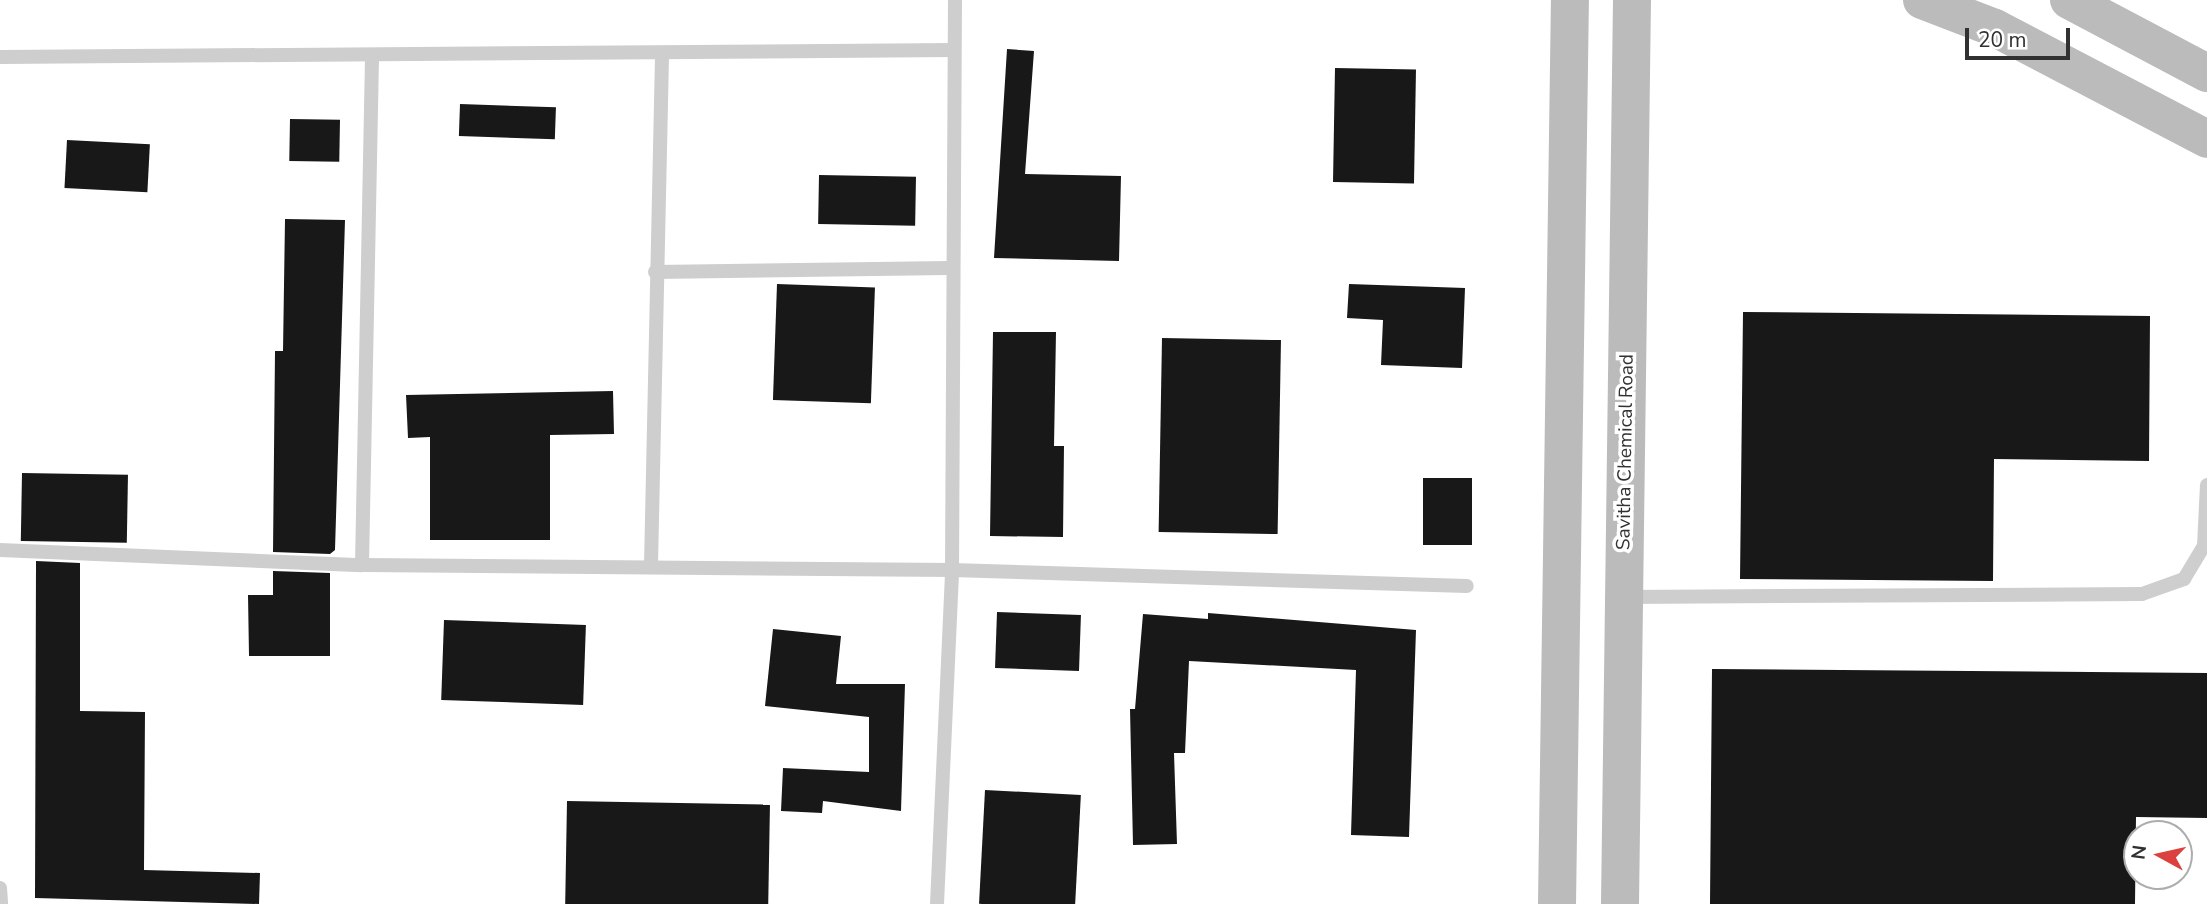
<!DOCTYPE html>
<style>
body{margin:0}
#map{position:relative;width:2207px;height:904px;overflow:hidden;background:#fff;font-family:"Nunito Sans",sans-serif}
div>[style]{position:absolute}
[style*='--x']{left:calc(var(--x)*1px);top:calc(var(--y)*1px);width:calc(var(--w)*1px);rotate:calc(var(--a)*1deg)}
.building>*{inset:0;background:#181818;transform-origin:0 0}
.service>*{height:14px;margin:-7px;padding:0 7px;transform-origin:7px;border-radius:7px;background:#cecece}
.secondary>*{height:38px;margin:-19px;padding:0 19px;transform-origin:19px;border-radius:19px;background:#bbb}
span{translate:-50% -50%;white-space:nowrap;text-align:center;line-height:1.15;-webkit-text-stroke:7px #fff;paint-order:stroke}
.street-label{font-size:19px;color:#313131}
.north{position:absolute;left:2123px;top:820px;width:70px;height:70px;box-sizing:border-box;background:#fff;border:2px solid #adadad;border-radius:50%;rotate:278deg;font-size:19px;font-weight:700;line-height:28px;text-align:center;color:#313131}
.north::after{content:'';display:block;margin:auto;width:24px;height:32px;background:#db413f;clip-path:polygon(50% 0,100% 100%,50% 72%,0 100%)}
.scale{position:absolute;left:1965px;top:28px;width:105px;height:32px;box-sizing:border-box;border:4px solid #313131;border-top:0;padding-left:9px;font-size:21px;line-height:24px;white-space:nowrap;color:#313131;-webkit-text-stroke:5px #fff;paint-order:stroke}
</style>
<div id="map">
<div class="building">
<i style="clip-path:polygon(1007px 49px,1034px 51px,1025px 174px,1121px 176px,1119px 261px,994px 258px)"></i>
<i style="left:1335px;top:68px;width:81px;height:114px;rotate:1deg"></i>
<i style="left:460px;top:104px;width:96px;height:32px;rotate:2deg"></i>
<i style="left:290px;top:119px;width:50px;height:42px;rotate:1deg"></i>
<i style="left:67px;top:140px;width:83px;height:48px;rotate:3deg"></i>
<i style="left:819px;top:175px;width:97px;height:49px;rotate:1deg"></i>
<i style="clip-path:polygon(285px 219px,345px 220px,335px 550px,330px 554px,273px 552px,275px 351px,283px 351px)"></i>
<i style="left:777px;top:284px;width:98px;height:116px;rotate:2deg"></i>
<i style="clip-path:polygon(1349px 284px,1465px 288px,1462px 368px,1381px 365px,1383px 320px,1347px 318px)"></i>
<i style="clip-path:polygon(1743px 312px,2150px 316px,2149px 461px,1994px 459px,1993px 581px,1740px 579px)"></i>
<i style="clip-path:polygon(993px 332px,1056px 332px,1054px 446px,1064px 446px,1063px 537px,990px 536px)"></i>
<i style="left:1162px;top:338px;width:119px;height:194px;rotate:1deg"></i>
<i style="clip-path:polygon(613px 391px,614px 434px,550px 435px,550px 540px,430px 540px,430px 437px,408px 438px,406px 395px)"></i>
<i style="left:22px;top:473px;width:106px;height:68px;rotate:1deg"></i>
<i style="left:1423px;top:478px;width:49px;height:67px"></i>
<i style="clip-path:polygon(36px 561px,80px 563px,80px 711px,145px 712px,144px 870px,260px 873px,259px 904px,35px 898px)"></i>
<i style="clip-path:polygon(273px 571px,330px 573px,330px 656px,249px 656px,248px 595px,273px 595px)"></i>
<i style="left:997px;top:612px;width:84px;height:56px;rotate:2deg"></i>
<i style="clip-path:polygon(1208px 613px,1416px 630px,1409px 837px,1351px 835px,1356px 670px,1189px 661px,1185px 753px,1174px 753px,1177px 844px,1133px 845px,1130px 709px,1135px 709px,1143px 614px,1208px 619px)"></i>
<i style="left:444px;top:620px;width:142px;height:80px;rotate:2deg"></i>
<i style="clip-path:polygon(773px 629px,841px 636px,836px 684px,905px 684px,901px 811px,823px 801px,822px 813px,781px 811px,783px 768px,869px 772px,869px 717px,765px 706px)"></i>
<i style="clip-path:polygon(1712px 669px,2207px 673px,2207px 818px,2136px 817px,2135px 904px,1710px 904px)"></i>
<i style="left:985px;top:790px;width:96px;height:114px;rotate:3deg"></i>
<i style="left:567px;top:801px;width:203px;height:103px;rotate:1deg"></i>
</div>
<div class="service">
<i style="--x:0;--y:57;--w:954;--a:-0.42"></i>
<i style="--x:655;--y:272;--w:294;--a:-0.8"></i>
<i style="--x:0;--y:550;--w:362;--a:2.4"></i>
<i style="--x:362;--y:565;--w:590;--a:0.49"></i>
<i style="--x:952;--y:570;--w:515;--a:1.78"></i>
<i style="--x:362;--y:565;--w:508;--a:-88.87"></i>
<i style="--x:651;--y:565;--w:509;--a:-88.76"></i>
<i style="--x:1626;--y:597;--w:516;--a:-0.33"></i>
<i style="--x:2142;--y:594;--w:45;--a:-19.7"></i>
<i style="--x:2184;--y:579;--w:39;--a:-59"></i>
<i style="--x:2204;--y:546;--w:61;--a:-87.2"></i>
<i style="--x:0;--y:888;--w:16;--a:86"></i>
<i style="--x:937;--y:904;--w:334;--a:-87.4"></i>
<i style="--x:952;--y:570;--w:570;--a:-89.7"></i>
</div>
<div class="secondary">
<i style="--x:1922;--y:0;--w:78;--a:21"></i>
<i style="--x:1995;--y:28;--w:239;--a:27.6"></i>
<i style="--x:2069;--y:0;--w:156;--a:27.9"></i>
<i style="--x:1557;--y:904;--w:904;--a:-89.18"></i>
<i style="--x:1620;--y:904;--w:904;--a:-89.24"></i>
</div>
<div class="street-label">
<span style="left:1626px;top:452px;rotate:-89deg">Savitha Chemical Road</span>
</div>
<div class="north">N</div>
<div class="scale">20 m</div>
</div>
